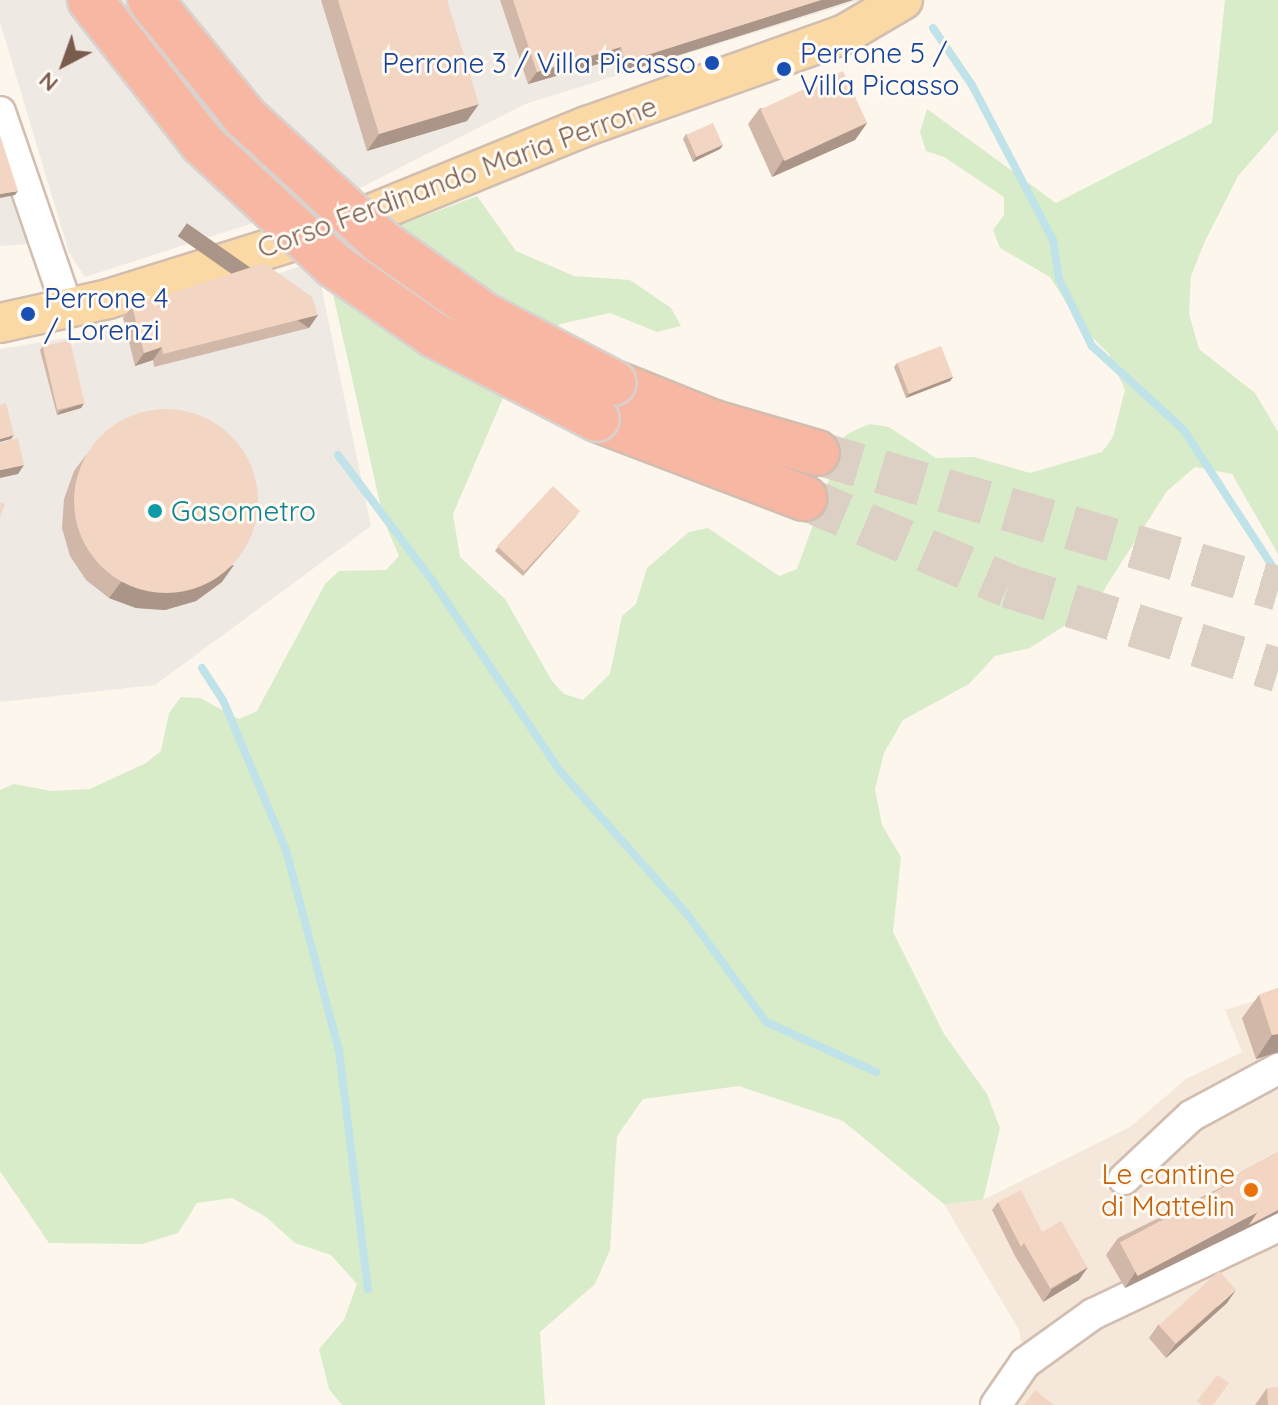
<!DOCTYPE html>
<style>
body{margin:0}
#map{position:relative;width:1278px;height:1405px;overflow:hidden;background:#fdf6ec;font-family:Quicksand,sans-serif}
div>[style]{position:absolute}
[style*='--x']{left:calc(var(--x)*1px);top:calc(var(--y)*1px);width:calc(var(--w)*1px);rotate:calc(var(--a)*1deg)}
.residential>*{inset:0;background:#f5e8da}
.industrial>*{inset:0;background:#efe9e4}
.green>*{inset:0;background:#d8ecc9}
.stream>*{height:8px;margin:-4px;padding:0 4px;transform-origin:4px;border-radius:4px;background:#bfe3e8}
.highway-tunnel>*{height:44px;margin-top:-22px;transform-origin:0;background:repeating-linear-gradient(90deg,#dcd0c4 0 44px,transparent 0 66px)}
.roads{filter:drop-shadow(2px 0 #d1beb0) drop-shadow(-2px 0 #d1beb0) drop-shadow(0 2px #d1beb0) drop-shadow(0 -2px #d1beb0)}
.minor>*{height:30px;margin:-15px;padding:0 15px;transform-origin:15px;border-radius:15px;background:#fff}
.major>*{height:38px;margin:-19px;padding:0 19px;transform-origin:19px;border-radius:19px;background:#fbd9a5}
.highway>*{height:44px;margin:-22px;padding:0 22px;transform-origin:22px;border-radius:22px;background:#f7b7a3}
.bridges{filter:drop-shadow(2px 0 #dad1cd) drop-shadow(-2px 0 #dad1cd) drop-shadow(0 2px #dad1cd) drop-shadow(0 -2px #dad1cd)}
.highway-bridge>*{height:44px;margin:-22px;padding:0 22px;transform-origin:22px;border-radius:22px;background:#f7b7a3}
.wall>*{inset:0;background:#d1b7a8}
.shaded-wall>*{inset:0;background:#aa9588;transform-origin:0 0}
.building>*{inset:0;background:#f3d5c3;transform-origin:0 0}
.round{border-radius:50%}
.dots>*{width:22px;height:22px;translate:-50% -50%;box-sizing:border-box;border:4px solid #fffaf3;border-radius:50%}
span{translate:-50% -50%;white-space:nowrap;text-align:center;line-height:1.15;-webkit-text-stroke:6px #fffaf3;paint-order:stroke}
.transit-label{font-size:28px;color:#164399}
.left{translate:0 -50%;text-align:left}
.right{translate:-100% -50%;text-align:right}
.street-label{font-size:28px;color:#7a5c4d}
.culture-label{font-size:28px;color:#0d838f}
.food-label{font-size:28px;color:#c56008}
.north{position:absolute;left:24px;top:24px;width:80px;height:80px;-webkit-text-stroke:6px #fffaf3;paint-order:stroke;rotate:221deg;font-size:22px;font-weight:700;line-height:32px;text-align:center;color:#7a5c4d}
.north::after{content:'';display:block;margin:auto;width:28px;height:36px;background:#7a5c4d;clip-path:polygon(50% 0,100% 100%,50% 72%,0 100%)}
</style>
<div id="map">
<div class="residential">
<i style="clip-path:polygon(1278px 994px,1278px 1405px,999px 1405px,1026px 1365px,1019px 1330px,944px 1204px,983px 1200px,1130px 1127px,1186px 1079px,1242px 1052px,1225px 1010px)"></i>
</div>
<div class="industrial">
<i style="clip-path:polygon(0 0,860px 0,525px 104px,356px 190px,85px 277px,69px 253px,0 22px)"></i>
<i style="clip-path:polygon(0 149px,15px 195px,29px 244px,0 246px)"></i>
<i style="clip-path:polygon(316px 261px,371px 526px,155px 685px,0 702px,0 349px,97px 333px)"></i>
</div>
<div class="green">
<i style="clip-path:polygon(1225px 0,1278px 0,1278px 130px,1238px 176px,1205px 241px,1191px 276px,1189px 314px,1199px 349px,1255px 393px,1278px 432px,1278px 554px,1232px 474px,1195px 467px,1167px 491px,1093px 607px,1030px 648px,995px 656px,969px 684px,903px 720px,884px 753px,875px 789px,882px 825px,901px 857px,893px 932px,944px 1034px,987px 1094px,1000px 1128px,983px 1200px,944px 1204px,843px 1121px,739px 1086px,643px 1099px,617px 1136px,610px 1250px,595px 1284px,540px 1332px,545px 1405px,342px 1405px,329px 1389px,319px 1349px,344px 1320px,357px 1284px,331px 1255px,295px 1243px,266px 1217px,232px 1198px,197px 1203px,178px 1233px,142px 1244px,49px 1243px,0 1171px,0 790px,14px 784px,51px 791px,90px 789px,146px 763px,161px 751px,169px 713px,181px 697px,200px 698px,239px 719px,257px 711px,325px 584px,339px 571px,386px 570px,399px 556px,384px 521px,324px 254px,477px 196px,516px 251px,574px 276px,630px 280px,671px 308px,681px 326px,657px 332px,610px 313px,560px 324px,506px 391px,453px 514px,460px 557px,505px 599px,552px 681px,564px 694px,583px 700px,610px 674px,622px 616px,636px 604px,647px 568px,689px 532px,708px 528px,779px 576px,797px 569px,845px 436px,853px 431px,870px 424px,889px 427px,936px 458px,974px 457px,1030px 473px,1102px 452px,1113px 437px,1125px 390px,1109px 354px,1082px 327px,1050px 277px,1000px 248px,993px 230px,1004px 215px,1004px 197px,944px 157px,926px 151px,920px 132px,927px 109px,1056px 203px,1212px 123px)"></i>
</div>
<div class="stream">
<i style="--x:933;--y:28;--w:69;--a:55.6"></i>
<i style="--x:972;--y:85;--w:175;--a:62.4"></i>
<i style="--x:1053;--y:240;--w:39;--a:81"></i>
<i style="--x:1059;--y:279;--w:75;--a:63.8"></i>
<i style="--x:1092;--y:346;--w:123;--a:42.4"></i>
<i style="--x:1183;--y:429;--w:174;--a:56.9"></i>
<i style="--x:338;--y:455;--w:160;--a:53.1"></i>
<i style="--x:434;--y:583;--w:226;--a:56.2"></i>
<i style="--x:560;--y:771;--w:191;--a:48.4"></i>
<i style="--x:687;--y:914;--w:134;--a:53.8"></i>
<i style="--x:766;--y:1022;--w:121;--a:24.4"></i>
<i style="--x:202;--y:668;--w:38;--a:57"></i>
<i style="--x:223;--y:700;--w:163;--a:67.2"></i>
<i style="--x:286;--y:850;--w:207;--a:75.2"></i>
<i style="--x:339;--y:1050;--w:241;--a:83.1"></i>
</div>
<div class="highway-tunnel">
<i style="--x:817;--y:453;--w:481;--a:16.4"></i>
<i style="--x:804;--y:498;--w:222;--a:23.3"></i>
<i style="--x:1008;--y:586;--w:283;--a:17.3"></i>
</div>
<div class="roads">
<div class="minor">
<i style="--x:0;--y:112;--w:209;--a:71"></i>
<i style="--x:1124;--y:1179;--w:92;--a:-43.2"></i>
<i style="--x:1191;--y:1116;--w:99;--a:-28.4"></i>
<i style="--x:996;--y:1405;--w:51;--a:-55.4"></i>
<i style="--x:1025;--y:1363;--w:84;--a:-35.8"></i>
<i style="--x:1093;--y:1314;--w:205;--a:-25.4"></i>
</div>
<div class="major">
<i style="--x:0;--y:323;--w:111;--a:-12.5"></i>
<i style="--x:108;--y:299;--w:242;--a:-17.3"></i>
<i style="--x:339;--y:227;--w:268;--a:-22.2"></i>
<i style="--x:587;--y:126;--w:274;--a:-19.6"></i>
<i style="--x:845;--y:34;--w:67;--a:-30.4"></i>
</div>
<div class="highway">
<i style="--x:614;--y:383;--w:108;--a:21.8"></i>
<i style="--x:714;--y:423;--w:107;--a:16.2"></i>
<i style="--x:597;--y:419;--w:222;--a:20.9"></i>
</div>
</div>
<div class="bridges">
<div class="highway-bridge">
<i style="--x:90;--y:0;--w:182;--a:51.9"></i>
<i style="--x:202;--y:143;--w:181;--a:42.8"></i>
<i style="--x:335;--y:266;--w:121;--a:34.9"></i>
<i style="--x:434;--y:335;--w:183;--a:27.3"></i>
<i style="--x:150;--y:0;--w:152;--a:50.9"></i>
<i style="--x:246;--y:118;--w:182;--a:42.5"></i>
<i style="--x:380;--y:241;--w:130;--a:35.3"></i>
<i style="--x:486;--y:316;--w:144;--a:27.6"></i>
</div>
</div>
<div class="wall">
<i style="clip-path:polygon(321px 0,447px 0,467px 121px,367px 151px)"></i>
<i style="clip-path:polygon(500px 0,853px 0,616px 75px,612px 60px,528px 84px)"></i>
<i style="clip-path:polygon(760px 108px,867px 123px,855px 140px,772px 177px,748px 124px)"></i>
<i style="clip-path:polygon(686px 134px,723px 145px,720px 149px,693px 162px,683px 139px)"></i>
<i style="clip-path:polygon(132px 306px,318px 315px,309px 328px,154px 367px,153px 360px,135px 366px,123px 318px)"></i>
<i style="clip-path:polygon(43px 346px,84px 403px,81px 408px,57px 415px,40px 350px)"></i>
<i style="clip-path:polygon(897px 363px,953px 377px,950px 381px,906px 398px,894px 367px)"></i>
<i style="clip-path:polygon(86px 455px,222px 582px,196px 601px,165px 610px,136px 608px,109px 598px,86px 580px,70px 556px,62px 528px,64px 499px,74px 471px)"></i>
<i style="clip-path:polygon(577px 515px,523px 576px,495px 551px,498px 547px)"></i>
<i style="clip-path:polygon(1278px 988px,1278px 1052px,1256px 1059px,1242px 1018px,1259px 995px)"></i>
<i style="clip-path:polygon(1278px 1152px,1278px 1213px,1125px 1288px,1106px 1255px,1118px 1238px,1222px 1187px,1221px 1185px,1224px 1181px)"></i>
<i style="clip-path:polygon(998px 1202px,1042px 1232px,1079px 1280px,1043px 1302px,1015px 1256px,992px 1210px)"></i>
<i style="clip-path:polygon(1227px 1303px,1166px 1358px,1149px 1338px,1158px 1325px)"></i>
<i style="clip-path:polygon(1267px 1388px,1278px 1405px,1255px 1405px)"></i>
</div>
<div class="shaded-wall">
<i style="clip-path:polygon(821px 0,853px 0,616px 75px,625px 62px)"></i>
<i style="clip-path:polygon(621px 47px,612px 60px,528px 84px,537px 72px)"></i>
<i style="clip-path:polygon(479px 104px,467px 121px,367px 151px,379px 134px)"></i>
<i style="clip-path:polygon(867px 123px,855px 140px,772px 177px,783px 160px)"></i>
<i style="clip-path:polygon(723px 145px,720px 149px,693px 162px,696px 157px)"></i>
<i style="clip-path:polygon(18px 191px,15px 195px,0 198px,0 194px)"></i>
<i style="left:318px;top:315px;width:16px;height:160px;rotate:125deg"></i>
<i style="clip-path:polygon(162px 347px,153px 360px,135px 366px,144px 353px)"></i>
<i style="clip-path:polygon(953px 377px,950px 381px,906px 398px,909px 394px)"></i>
<i style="clip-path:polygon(84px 403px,81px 408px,57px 415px,60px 411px)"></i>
<i style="clip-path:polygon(14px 435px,11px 439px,0 442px,0 439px)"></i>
<i style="clip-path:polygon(24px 465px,18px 474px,0 478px,0 470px)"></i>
<i style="clip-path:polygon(234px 565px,222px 582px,196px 601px,165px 610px,136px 608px,109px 598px,121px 582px)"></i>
<i style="clip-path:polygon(1278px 1034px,1278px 1052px,1256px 1059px,1272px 1035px)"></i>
<i style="clip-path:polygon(1278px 1210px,1278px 1213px,1246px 1229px,1249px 1225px)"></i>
<i style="clip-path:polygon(1257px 1213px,1246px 1229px,1125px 1288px,1136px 1271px)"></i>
<i style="clip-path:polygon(1088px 1267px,1079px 1280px,1043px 1302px,1052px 1289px)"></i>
<i style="clip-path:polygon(1236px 1290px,1227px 1303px,1166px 1358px,1175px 1345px)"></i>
</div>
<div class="building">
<i style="clip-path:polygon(338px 0,447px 0,479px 104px,379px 134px)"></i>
<i style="clip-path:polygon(513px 0,821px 0,625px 62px,621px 47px,537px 72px)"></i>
<i style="left:843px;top:71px;width:57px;height:91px;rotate:65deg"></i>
<i style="left:713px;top:123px;width:24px;height:29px;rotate:66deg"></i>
<i style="clip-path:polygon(0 135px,18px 191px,0 194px)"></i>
<i style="clip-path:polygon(264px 263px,312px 297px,318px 315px,163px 354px,162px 347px,144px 353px,132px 306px)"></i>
<i style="left:70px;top:340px;width:65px;height:28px;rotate:77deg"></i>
<i style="left:941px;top:346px;width:33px;height:47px;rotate:69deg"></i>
<i style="clip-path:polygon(6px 403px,14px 435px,0 439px,0 405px)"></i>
<i class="round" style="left:74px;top:409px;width:184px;height:184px"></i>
<i style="clip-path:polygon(18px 438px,24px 465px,0 470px,0 443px)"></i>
<i style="left:553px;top:486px;width:37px;height:82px;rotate:43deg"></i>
<i style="clip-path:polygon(0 502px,5px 504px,0 517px)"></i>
<i style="clip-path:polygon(1278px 988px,1278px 1034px,1272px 1035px,1259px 995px)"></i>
<i style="clip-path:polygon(1278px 1152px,1278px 1210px,1249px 1225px,1257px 1213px,1239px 1179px,1226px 1185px,1224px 1181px)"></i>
<i style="left:1239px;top:1179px;width:38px;height:135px;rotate:62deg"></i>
<i style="clip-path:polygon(1021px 1190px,1042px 1232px,1024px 1243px,1021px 1247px,998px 1202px)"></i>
<i style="left:1061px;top:1221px;width:53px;height:43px;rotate:60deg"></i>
<i style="left:1219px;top:1271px;width:25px;height:81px;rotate:48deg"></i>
<i style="clip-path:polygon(1217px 1375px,1229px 1383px,1213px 1405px,1202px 1405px,1197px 1401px)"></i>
<i style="clip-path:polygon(1278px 1387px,1278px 1405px,1268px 1405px,1267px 1388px)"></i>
<i style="clip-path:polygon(1035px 1390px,1054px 1405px,1024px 1405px)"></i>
</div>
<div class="dots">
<i style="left:712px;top:63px;background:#1a4fb4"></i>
<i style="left:784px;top:69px;background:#1a4fb4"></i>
<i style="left:28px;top:314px;background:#1a4fb4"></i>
<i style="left:155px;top:511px;background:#0f9aa8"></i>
<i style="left:1251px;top:1190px;background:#e8710a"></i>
</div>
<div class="transit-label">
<span class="left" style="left:800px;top:69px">Perrone 5 /<br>Villa Picasso</span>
<span class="right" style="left:696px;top:63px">Perrone 3 / Villa Picasso</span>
<span class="left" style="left:44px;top:314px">Perrone 4<br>/ Lorenzi</span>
</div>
<div class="street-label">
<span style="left:457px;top:177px;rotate:-20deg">Corso Ferdinando Maria Perrone</span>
</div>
<div class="culture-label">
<span class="left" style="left:171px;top:511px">Gasometro</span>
</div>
<div class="food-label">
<span class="right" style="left:1235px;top:1190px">Le cantine<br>di Mattelin</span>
</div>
<div class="north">N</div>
</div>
